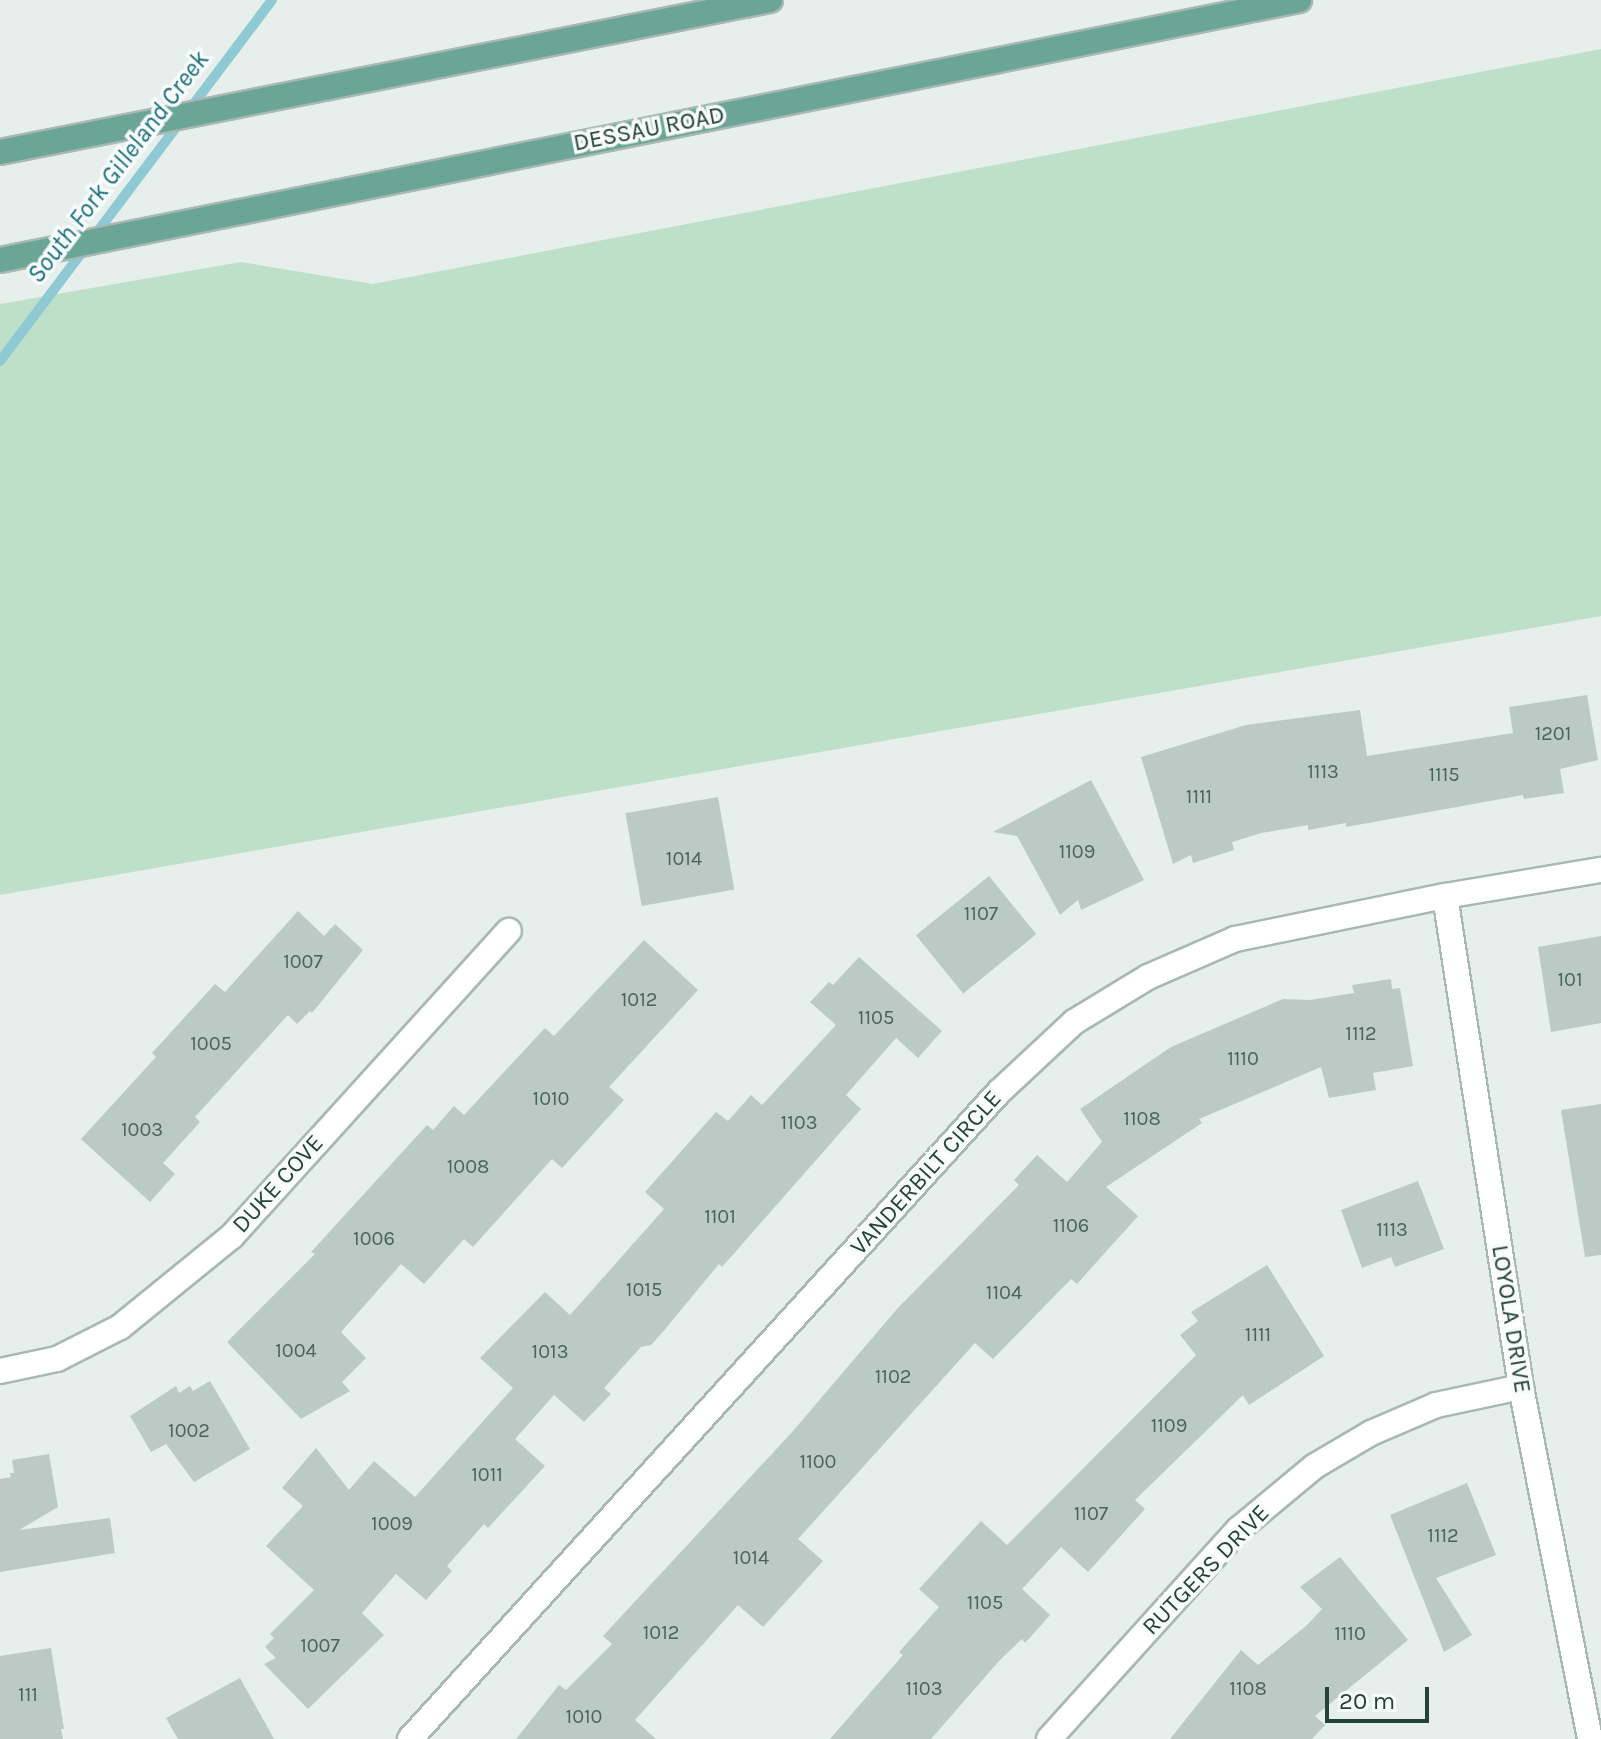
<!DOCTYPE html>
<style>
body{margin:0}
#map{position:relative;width:1601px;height:1739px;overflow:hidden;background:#e6efeb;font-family:Karla,sans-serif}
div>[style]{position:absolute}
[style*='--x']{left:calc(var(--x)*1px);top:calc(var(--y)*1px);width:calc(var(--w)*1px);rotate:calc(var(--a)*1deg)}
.green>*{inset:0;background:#bfe0c8}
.stream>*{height:10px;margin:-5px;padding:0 5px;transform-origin:5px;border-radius:5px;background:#8ec9d4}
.building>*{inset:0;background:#bbcac4;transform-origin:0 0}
.roads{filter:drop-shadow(2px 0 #a8b8b2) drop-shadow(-2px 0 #a8b8b2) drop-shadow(0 2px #a8b8b2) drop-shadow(0 -2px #a8b8b2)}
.minor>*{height:24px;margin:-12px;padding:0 12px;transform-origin:12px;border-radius:12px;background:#fff}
.primary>*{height:24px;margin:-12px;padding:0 12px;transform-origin:12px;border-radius:12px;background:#6aa596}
span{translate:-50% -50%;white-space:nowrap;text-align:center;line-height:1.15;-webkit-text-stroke:7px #f7fbf9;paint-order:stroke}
.number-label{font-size:20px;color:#4a645c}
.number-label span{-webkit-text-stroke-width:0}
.street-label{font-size:24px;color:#24423a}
.water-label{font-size:26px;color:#1c6f80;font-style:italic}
.scale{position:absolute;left:1325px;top:1687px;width:104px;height:36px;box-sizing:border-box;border:4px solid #24423a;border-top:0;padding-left:10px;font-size:24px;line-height:28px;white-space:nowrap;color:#24423a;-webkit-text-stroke:6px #f7fbf9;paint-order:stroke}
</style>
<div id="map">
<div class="green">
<i style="clip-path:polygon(1601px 49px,1601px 616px,0 895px,0 304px,241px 262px,373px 284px)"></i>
</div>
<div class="stream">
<i style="--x:0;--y:361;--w:452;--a:-53"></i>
</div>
<div class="building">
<i style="clip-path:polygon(1587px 695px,1598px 760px,1560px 769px,1564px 793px,1524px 799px,1523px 795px,1346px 827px,1346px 823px,1308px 830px,1308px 825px,1261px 833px,1232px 842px,1234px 850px,1193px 863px,1191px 855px,1173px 864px,1141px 757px,1246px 725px,1360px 710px,1367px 756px,1513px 733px,1509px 707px)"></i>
<i style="clip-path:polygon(1091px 780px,1144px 880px,1081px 910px,1078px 900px,1060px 915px,1017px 836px,993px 832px)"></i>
<i style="left:718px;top:797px;width:94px;height:94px;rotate:80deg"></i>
<i style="left:989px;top:876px;width:75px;height:94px;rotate:51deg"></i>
<i style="clip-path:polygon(298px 911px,324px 936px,335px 924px,363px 950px,312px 1013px,310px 1011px,297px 1024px,288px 1015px,195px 1117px,200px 1122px,163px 1163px,175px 1174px,150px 1202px,81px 1139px,156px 1057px,152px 1053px,215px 984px,225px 992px)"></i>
<i style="clip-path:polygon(1601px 936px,1601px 1023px,1551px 1032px,1538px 947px)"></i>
<i style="clip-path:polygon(644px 940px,698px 990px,609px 1087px,624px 1100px,562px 1168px,552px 1159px,473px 1247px,464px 1239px,424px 1284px,401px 1264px,341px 1332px,366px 1358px,342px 1382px,350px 1391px,301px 1419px,227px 1342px,315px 1254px,311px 1252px,427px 1125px,433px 1130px,454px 1106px,464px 1115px,545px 1028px,554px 1036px)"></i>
<i style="clip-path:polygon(859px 957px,942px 1031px,918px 1058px,896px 1038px,846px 1095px,861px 1109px,722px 1267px,719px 1264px,661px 1334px,651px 1345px,641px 1347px,604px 1388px,611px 1394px,584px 1422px,554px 1395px,515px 1439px,545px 1466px,488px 1528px,484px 1524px,447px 1566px,452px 1571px,426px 1600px,396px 1574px,362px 1613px,384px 1635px,308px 1709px,264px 1664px,276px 1658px,265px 1647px,274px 1638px,270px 1634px,314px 1590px,266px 1546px,303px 1506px,282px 1488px,316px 1448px,349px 1490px,374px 1461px,415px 1497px,513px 1388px,480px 1358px,545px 1292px,570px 1315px,664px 1209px,645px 1192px,716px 1112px,728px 1121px,751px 1095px,762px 1105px,836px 1025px,810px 1002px,829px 982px,833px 985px)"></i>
<i style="clip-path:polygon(1391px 979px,1392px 989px,1400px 988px,1413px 1066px,1373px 1073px,1376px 1090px,1329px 1098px,1321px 1067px,1199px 1119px,1202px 1123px,1106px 1187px,1138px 1216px,1077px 1284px,1071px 1279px,993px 1359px,975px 1343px,798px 1539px,823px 1561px,763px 1627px,738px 1605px,635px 1720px,656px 1739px,516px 1739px,559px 1685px,566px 1690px,612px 1644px,603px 1636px,793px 1431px,897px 1309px,1019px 1185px,1014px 1180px,1037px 1155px,1067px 1182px,1102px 1142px,1080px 1109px,1171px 1047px,1283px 999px,1310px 1000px,1354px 993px,1352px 985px)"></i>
<i style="clip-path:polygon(1601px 1104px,1601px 1255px,1585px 1257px,1561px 1110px)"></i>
<i style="clip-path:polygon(1418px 1181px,1444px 1249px,1395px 1267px,1391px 1257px,1362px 1268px,1341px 1210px)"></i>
<i style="clip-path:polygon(1267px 1265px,1324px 1356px,1249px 1405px,1243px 1395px,1135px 1500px,1145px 1509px,1088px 1572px,1061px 1547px,1022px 1589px,1050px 1615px,1025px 1643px,1022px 1639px,999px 1661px,931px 1739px,830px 1739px,903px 1655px,899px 1652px,939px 1607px,919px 1589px,949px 1556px,981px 1521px,1007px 1545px,1196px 1355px,1180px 1335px,1198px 1321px,1191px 1312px)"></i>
<i style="clip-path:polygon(210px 1381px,250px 1449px,194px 1482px,166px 1444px,151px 1452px,130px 1416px,176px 1386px,179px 1393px,190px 1386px,193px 1391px)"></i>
<i style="clip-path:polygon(49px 1454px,58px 1507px,19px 1530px,110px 1518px,115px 1553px,0 1572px,0 1479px,11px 1477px,10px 1473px,14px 1473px,12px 1460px)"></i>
<i style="clip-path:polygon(1467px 1483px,1496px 1555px,1436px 1578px,1472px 1635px,1444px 1652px,1390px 1515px)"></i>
<i style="clip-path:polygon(1340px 1557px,1408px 1640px,1315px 1716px,1325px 1725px,1312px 1739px,1170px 1739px,1241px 1650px,1258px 1665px,1307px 1625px,1322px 1609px,1300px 1587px)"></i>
<i style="clip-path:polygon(51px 1648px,64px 1729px,61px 1729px,63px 1739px,0 1739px,0 1656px)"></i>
<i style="clip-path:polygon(240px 1678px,274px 1739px,178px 1739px,166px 1718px)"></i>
</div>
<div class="roads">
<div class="minor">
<i style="--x:1445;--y:896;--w:497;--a:81.2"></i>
<i style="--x:1521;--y:1387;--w:359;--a:78.9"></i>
<i style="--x:0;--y:1371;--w:58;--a:-11.9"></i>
<i style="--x:57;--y:1359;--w:71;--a:-26.9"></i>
<i style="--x:120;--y:1327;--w:144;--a:-39.1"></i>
<i style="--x:232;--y:1236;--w:412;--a:-47.8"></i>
<i style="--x:410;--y:1739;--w:875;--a:-47.69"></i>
<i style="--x:999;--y:1092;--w:103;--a:-43"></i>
<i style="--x:1074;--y:1022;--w:87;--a:-31.3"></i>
<i style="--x:1148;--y:977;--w:95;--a:-23.6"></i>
<i style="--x:1235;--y:939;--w:214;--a:-11.6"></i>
<i style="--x:1445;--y:896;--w:158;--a:-9.5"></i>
<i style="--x:1049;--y:1739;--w:283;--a:-47.9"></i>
<i style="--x:1239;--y:1529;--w:99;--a:-39.7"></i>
<i style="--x:1315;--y:1466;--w:65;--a:-30.5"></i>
<i style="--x:1371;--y:1433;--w:71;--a:-23.3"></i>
<i style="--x:1436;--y:1405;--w:87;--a:-12"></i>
</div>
<div class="primary">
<i style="--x:0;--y:152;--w:785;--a:-11.17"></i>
<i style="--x:0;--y:260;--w:1325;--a:-11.32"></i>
</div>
</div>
<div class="number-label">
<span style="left:1553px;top:733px">1201</span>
<span style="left:1323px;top:771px">1113</span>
<span style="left:1444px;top:774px">1115</span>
<span style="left:1199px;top:796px">1111</span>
<span style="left:1077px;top:851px">1109</span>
<span style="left:684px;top:858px">1014</span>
<span style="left:981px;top:913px">1107</span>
<span style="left:303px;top:961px">1007</span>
<span style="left:1570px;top:979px">101</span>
<span style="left:639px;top:999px">1012</span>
<span style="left:876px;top:1017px">1105</span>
<span style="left:1361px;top:1033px">1112</span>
<span style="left:211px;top:1043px">1005</span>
<span style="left:1243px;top:1058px">1110</span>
<span style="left:551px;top:1098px">1010</span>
<span style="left:1142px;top:1118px">1108</span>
<span style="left:799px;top:1122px">1103</span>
<span style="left:142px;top:1129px">1003</span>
<span style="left:468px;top:1166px">1008</span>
<span style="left:720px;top:1216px">1101</span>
<span style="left:1071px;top:1225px">1106</span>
<span style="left:1392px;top:1229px">1113</span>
<span style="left:374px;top:1238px">1006</span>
<span style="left:644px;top:1289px">1015</span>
<span style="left:1004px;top:1292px">1104</span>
<span style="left:1258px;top:1334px">1111</span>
<span style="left:296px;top:1350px">1004</span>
<span style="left:550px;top:1351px">1013</span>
<span style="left:893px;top:1376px">1102</span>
<span style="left:1169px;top:1425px">1109</span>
<span style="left:189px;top:1430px">1002</span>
<span style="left:818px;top:1461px">1100</span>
<span style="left:487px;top:1474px">1011</span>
<span style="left:1091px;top:1513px">1107</span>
<span style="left:392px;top:1523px">1009</span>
<span style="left:1443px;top:1535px">1112</span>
<span style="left:751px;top:1557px">1014</span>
<span style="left:985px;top:1602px">1105</span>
<span style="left:661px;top:1632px">1012</span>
<span style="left:1350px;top:1633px">1110</span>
<span style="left:320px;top:1645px">1007</span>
<span style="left:924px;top:1688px">1103</span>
<span style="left:1248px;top:1688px">1108</span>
<span style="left:28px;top:1694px">111</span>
<span style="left:584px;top:1716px">1010</span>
</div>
<div class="street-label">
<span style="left:649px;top:129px;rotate:-11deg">DESSAU ROAD</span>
<span style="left:926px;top:1173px;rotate:-48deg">VANDERBILT CIRCLE</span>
<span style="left:278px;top:1184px;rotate:-48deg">DUKE COVE</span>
<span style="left:1511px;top:1319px;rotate:81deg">LOYOLA DRIVE</span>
<span style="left:1206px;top:1570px;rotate:-46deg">RUTGERS DRIVE</span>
</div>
<div class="water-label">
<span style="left:118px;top:167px;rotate:-53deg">South Fork Gilleland Creek</span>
</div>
<div class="scale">20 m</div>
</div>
